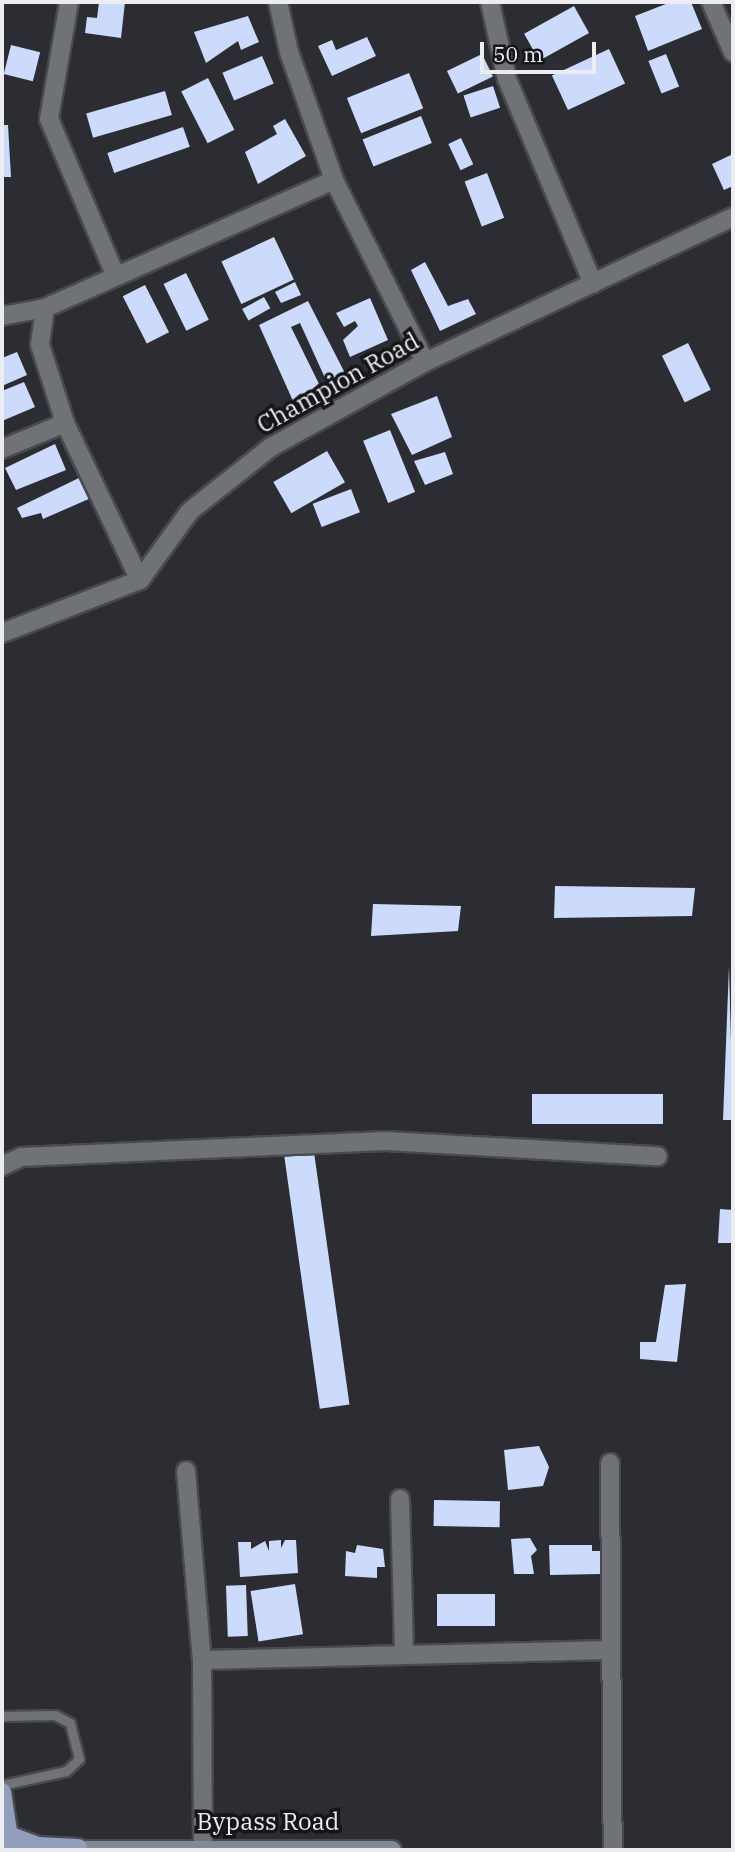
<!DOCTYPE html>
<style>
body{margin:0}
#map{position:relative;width:735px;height:1852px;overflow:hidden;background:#2b2d32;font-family:"IBM Plex Serif",serif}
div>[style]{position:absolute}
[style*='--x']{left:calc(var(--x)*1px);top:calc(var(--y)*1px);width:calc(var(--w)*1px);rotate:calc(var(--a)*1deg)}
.building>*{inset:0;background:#ccdafc;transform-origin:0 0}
.roads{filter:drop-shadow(2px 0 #484a4d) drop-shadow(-2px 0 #484a4d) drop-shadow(0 2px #484a4d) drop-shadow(0 -2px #484a4d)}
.lane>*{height:9px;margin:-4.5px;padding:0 4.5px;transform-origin:4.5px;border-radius:4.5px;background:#6f7277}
.street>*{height:18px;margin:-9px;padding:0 9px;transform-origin:9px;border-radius:9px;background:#6f7277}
.secondary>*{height:18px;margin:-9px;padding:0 9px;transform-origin:9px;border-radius:9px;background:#80889a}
.primary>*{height:18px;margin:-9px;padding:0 9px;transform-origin:9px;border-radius:9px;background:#919ebc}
span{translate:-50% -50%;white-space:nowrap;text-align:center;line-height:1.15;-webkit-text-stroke:7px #151618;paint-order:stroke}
.street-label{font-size:24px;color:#ecedf0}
.frame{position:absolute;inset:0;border:4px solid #ecedf0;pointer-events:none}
.scale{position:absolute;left:480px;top:42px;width:116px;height:32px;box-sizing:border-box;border:4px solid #ecedf0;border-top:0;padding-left:9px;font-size:21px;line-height:24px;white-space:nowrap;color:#ecedf0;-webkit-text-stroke:5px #151618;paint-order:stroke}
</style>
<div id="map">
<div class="building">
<i style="clip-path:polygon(99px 2px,125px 2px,121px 38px,85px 33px,87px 17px,97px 18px)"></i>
<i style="clip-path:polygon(671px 2px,691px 2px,702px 29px,648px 51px,635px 16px)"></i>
<i style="left:574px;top:6px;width:31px;height:57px;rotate:61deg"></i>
<i style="clip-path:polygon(248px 16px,259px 42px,241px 50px,238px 41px,206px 63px,194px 32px)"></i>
<i style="clip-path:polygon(367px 37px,376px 56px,332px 76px,318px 46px,332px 40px,336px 50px)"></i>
<i style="left:11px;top:45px;width:30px;height:30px;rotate:14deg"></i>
<i style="left:609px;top:49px;width:38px;height:63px;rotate:65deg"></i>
<i style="left:482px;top:54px;width:25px;height:39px;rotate:64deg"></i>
<i style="left:666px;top:54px;width:35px;height:19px;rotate:68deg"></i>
<i style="left:262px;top:56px;width:30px;height:43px;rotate:67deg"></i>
<i style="left:409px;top:73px;width:38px;height:67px;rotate:68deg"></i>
<i style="left:208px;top:78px;width:58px;height:30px;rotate:63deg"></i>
<i style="left:493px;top:86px;width:23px;height:31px;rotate:72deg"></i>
<i style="left:165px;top:91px;width:25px;height:82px;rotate:74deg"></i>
<i style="left:421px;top:116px;width:29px;height:63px;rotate:68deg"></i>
<i style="clip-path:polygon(285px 119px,306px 156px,258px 184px,245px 152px,277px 134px,273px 126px)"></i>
<i style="clip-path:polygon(2px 125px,8px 125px,11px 177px,2px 177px)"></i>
<i style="left:183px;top:127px;width:21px;height:80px;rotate:71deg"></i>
<i style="left:461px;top:138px;width:29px;height:14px;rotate:65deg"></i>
<i style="clip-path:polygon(733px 154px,733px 186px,724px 190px,712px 164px)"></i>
<i style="left:487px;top:173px;width:48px;height:24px;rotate:69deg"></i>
<i style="left:274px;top:237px;width:47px;height:58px;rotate:65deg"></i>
<i style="clip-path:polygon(425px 262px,448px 306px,468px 299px,476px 314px,440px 331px,411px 270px)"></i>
<i style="left:186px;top:273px;width:52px;height:25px;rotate:64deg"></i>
<i style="clip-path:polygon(295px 282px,301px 295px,281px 303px,275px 292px)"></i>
<i style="left:145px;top:285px;width:53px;height:25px;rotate:63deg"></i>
<i style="left:264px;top:297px;width:13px;height:25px;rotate:61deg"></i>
<i style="clip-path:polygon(370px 298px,388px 340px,350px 357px,343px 340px,358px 326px,355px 321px,344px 327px,336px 313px)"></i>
<i style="clip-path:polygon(308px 301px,349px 381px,330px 389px,300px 323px,291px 327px,321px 388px,293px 401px,259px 325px)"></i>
<i style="left:688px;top:343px;width:52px;height:29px;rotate:64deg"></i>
<i style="clip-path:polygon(17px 352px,27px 375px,2px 386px,2px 358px)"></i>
<i style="clip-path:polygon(24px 382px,35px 407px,2px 421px,2px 391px)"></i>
<i style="clip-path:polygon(437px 396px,452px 437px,412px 455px,391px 414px)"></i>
<i style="left:390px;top:430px;width:67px;height:29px;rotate:68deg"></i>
<i style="clip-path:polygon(55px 444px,66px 470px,16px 490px,5px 468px)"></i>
<i style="left:327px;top:451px;width:36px;height:62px;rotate:60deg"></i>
<i style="clip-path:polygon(445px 452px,453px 474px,425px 485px,414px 461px)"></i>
<i style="clip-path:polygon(83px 476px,91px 498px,43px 519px,41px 513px,22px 518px,17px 508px)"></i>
<i style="left:351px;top:489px;width:25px;height:41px;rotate:69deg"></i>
<i style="clip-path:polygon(555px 886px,695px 888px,692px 916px,554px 918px)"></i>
<i style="clip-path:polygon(373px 904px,461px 906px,458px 931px,371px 936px)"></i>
<i style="clip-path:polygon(729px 966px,733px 1120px,723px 1120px)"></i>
<i style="left:532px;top:1094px;width:131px;height:30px"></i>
<i style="left:314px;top:1152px;width:255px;height:30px;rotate:82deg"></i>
<i style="clip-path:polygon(720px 1209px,733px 1210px,733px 1243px,718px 1243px)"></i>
<i style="clip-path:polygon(686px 1284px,677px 1362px,640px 1359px,640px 1342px,656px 1342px,665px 1285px)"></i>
<i style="clip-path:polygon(539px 1446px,549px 1467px,543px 1486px,508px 1490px,504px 1450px)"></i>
<i style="left:434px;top:1500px;width:66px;height:26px;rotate:1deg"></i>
<i style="clip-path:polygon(530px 1538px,537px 1550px,531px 1556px,534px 1574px,514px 1574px,511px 1539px)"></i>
<i style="clip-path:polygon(281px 1540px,281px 1548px,285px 1540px,296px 1540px,298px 1573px,240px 1577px,238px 1542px,251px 1542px,251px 1549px,265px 1541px,269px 1551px,269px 1541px)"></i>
<i style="clip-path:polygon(357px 1545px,383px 1549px,385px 1567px,377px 1567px,377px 1578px,345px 1576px,346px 1551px,355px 1553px)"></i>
<i style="clip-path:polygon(549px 1545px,592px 1545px,592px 1551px,600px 1551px,600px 1574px,550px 1575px)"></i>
<i style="left:295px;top:1584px;width:51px;height:45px;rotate:81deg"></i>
<i style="left:246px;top:1585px;width:51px;height:20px;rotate:88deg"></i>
<i style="left:495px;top:1594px;width:32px;height:58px;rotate:90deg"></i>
</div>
<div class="roads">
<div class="lane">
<i style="--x:2;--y:1716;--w:53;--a:-1.1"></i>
<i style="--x:55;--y:1715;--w:17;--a:28"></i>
<i style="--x:70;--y:1723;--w:37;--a:76"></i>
<i style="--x:79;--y:1759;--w:18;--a:137"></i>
<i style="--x:66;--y:1771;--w:66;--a:167.7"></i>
</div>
<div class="street">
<i style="--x:69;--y:2;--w:119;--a:99.7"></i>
<i style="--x:49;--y:119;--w:166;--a:67"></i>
<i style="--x:278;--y:2;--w:51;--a:77.6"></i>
<i style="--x:289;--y:52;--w:136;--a:70.6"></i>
<i style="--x:334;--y:180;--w:203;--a:63.4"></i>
<i style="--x:490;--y:2;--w:79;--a:77.6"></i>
<i style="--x:507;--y:79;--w:222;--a:67.2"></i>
<i style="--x:711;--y:2;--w:55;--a:66.3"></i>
<i style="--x:45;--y:308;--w:37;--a:98"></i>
<i style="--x:40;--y:345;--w:82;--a:72.2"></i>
<i style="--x:65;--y:423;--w:174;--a:64.5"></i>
<i style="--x:2;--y:316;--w:44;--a:-10.5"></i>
<i style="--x:45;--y:308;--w:316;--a:-23.9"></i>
<i style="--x:2;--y:449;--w:68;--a:-22.4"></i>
<i style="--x:2;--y:633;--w:148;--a:-21"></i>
<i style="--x:140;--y:580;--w:85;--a:-54.1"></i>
<i style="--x:190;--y:511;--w:103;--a:-38.3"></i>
<i style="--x:271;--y:447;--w:176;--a:-28.9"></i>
<i style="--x:425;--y:362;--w:340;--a:-25.2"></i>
<i style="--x:2;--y:1166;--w:21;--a:-25"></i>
<i style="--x:21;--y:1157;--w:365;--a:-2.5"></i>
<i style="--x:386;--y:1141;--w:272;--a:3.2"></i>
<i style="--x:610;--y:1463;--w:387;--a:89.6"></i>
<i style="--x:186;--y:1471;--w:190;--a:85.2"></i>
<i style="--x:202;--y:1660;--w:186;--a:89.7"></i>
<i style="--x:400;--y:1499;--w:155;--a:88.5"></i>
<i style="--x:202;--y:1660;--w:409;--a:-1.4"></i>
</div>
<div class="secondary">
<i style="--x:68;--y:1850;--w:324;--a:0"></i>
</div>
<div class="primary">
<i style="--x:2;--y:1792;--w:59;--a:81.2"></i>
<i style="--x:8;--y:1835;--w:32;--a:20"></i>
<i style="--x:38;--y:1846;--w:40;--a:2.9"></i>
</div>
</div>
<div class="street-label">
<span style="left:338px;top:383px;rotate:-29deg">Champion Road</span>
<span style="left:268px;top:1822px">Bypass Road</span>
</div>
<div class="frame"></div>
<div class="scale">50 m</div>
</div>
